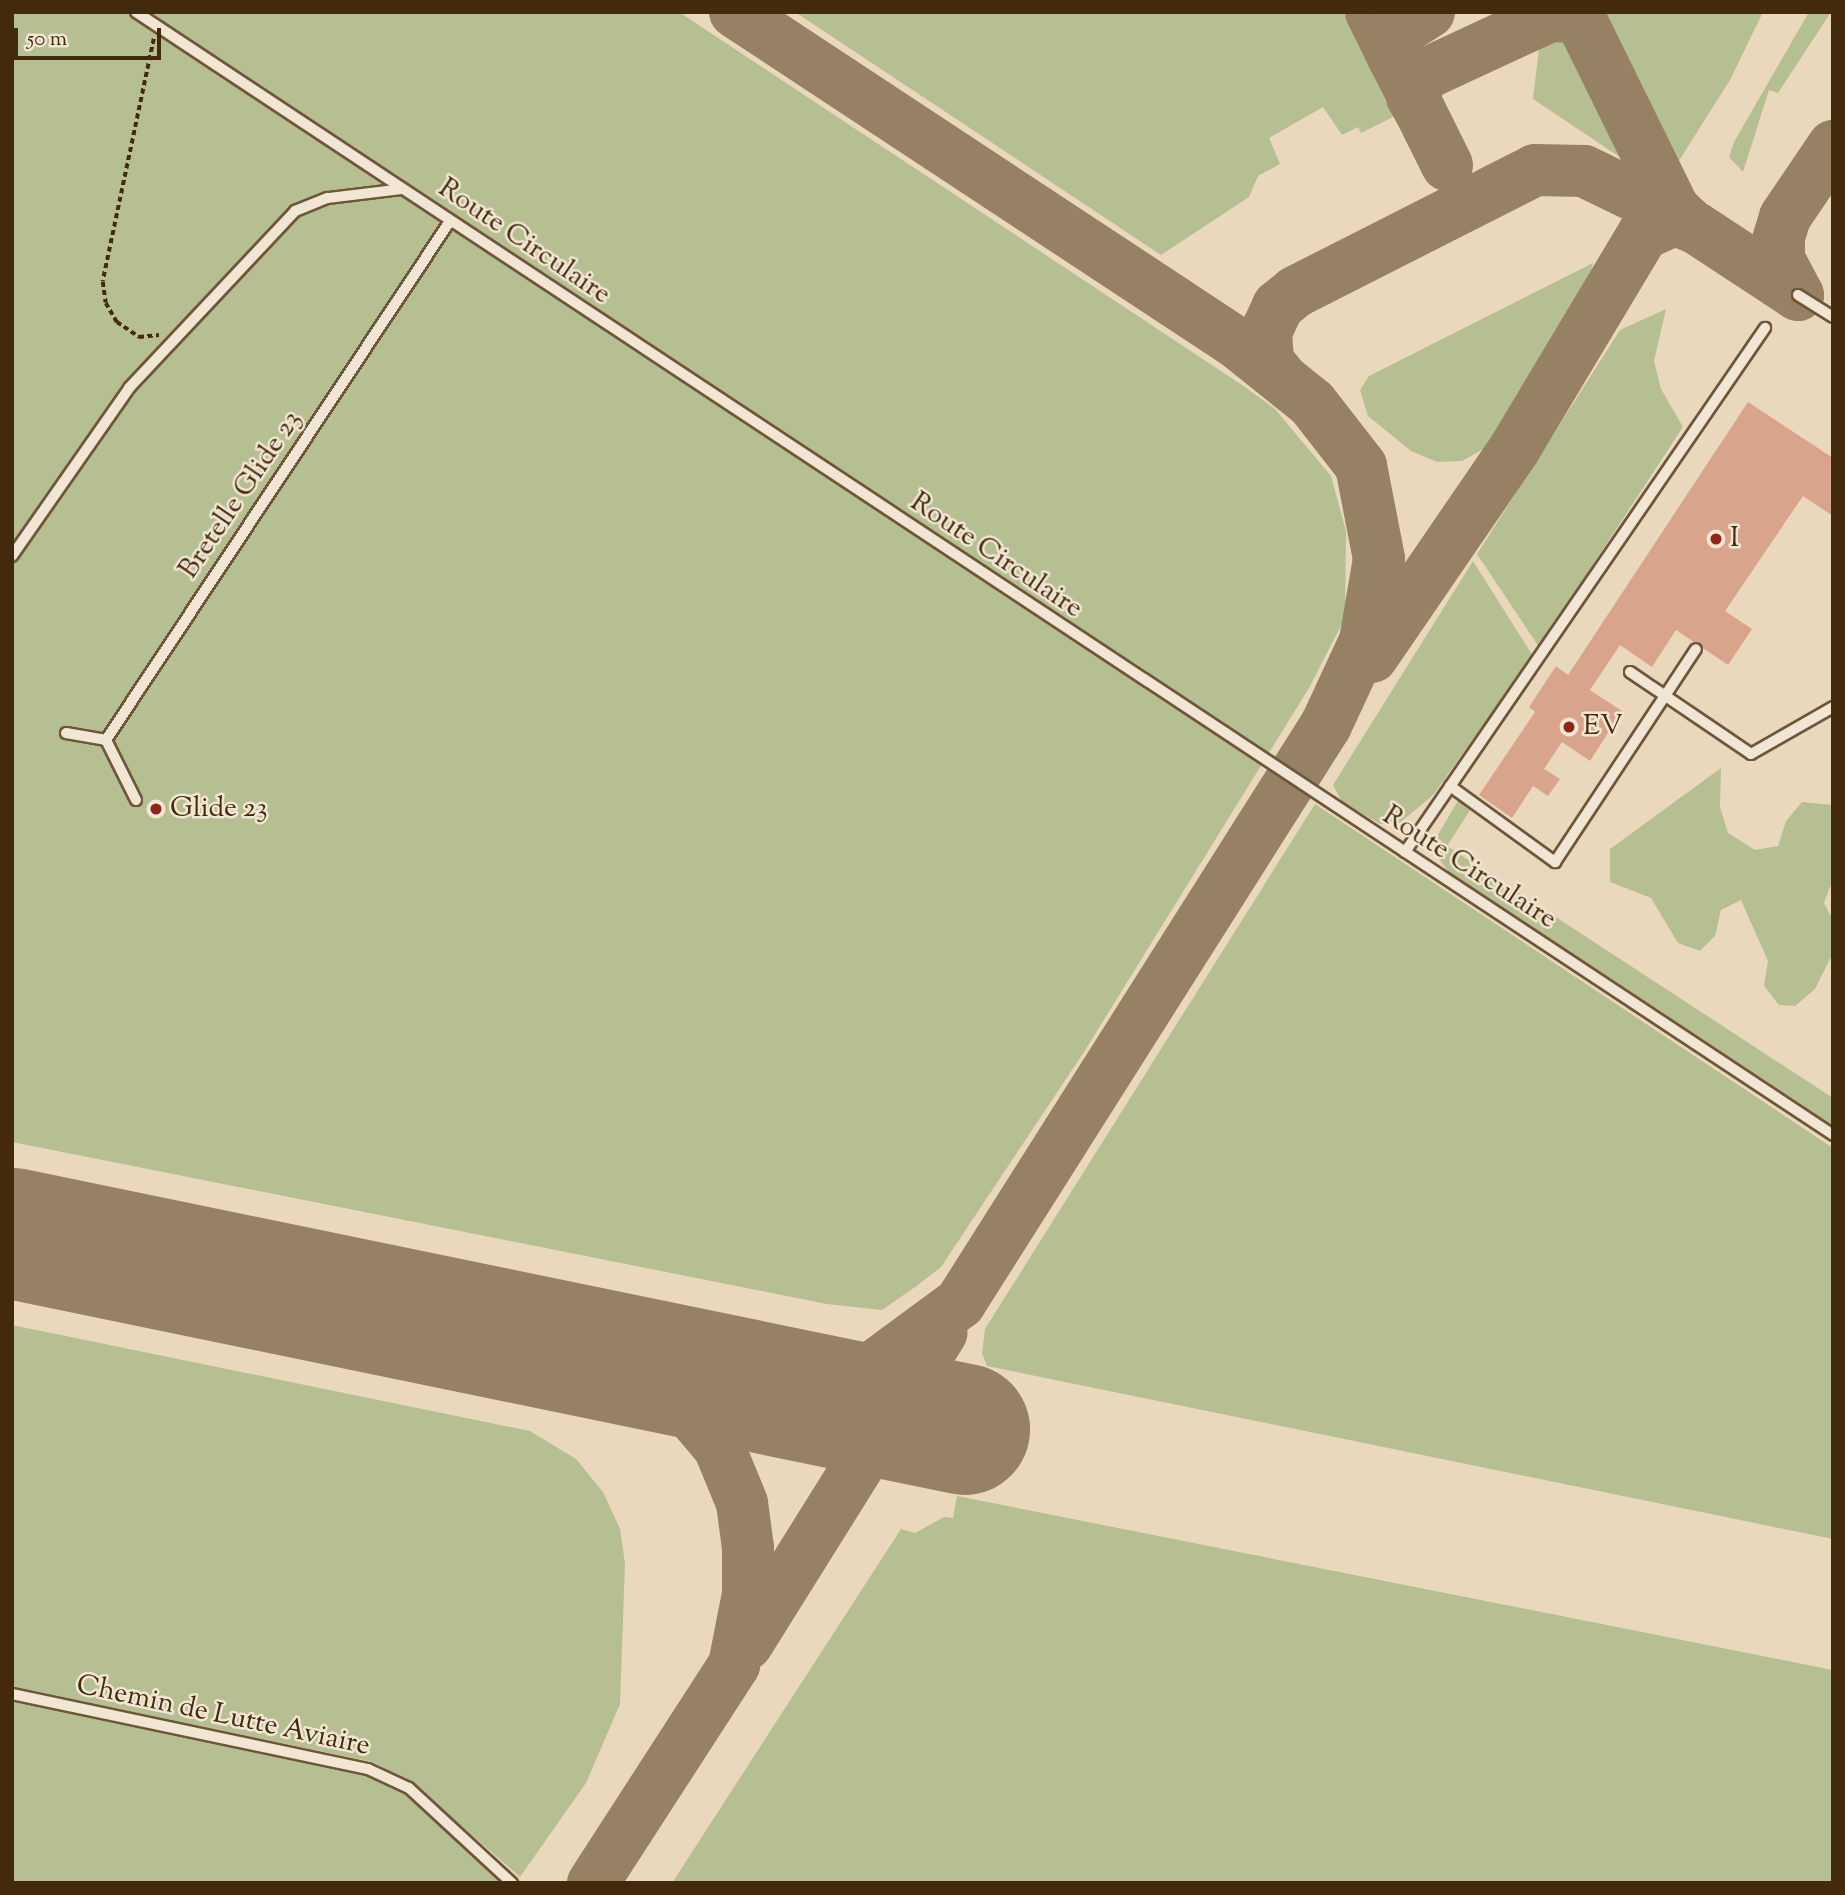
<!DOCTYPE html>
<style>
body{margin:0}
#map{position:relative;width:1845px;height:1895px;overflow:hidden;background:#ead8bc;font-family:"Sorts Mill Goudy",serif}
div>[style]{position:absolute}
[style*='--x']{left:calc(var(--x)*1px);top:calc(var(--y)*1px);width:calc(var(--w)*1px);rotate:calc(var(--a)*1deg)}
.green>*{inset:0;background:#b6bf92}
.taxiway>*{height:52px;margin:-26px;padding:0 26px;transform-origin:26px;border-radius:26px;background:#978164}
.runway>*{height:131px;margin:-65.5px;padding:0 65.5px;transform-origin:65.5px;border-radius:65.5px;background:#978164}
.building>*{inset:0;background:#d9a48c}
.path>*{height:3.5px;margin-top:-1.75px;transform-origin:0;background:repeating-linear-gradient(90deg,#442a0d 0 5px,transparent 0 8.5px)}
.roads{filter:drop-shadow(2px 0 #6e5639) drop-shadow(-2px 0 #6e5639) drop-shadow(0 2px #6e5639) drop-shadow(0 -2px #6e5639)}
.service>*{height:10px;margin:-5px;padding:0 5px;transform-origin:5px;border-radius:5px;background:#f1e6d3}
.dots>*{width:19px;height:19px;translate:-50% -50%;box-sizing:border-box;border:4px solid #f1e6d3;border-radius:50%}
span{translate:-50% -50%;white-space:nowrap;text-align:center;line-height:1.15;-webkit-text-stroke:5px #f1e6d3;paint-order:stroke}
.street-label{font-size:28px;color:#442a0d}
.poi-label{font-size:28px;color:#442a0d}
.left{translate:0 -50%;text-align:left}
.frame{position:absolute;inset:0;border:14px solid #442a0d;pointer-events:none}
.scale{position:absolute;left:14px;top:28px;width:147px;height:32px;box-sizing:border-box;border:4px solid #442a0d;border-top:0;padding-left:9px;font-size:21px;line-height:24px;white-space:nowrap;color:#442a0d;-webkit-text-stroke:5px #f1e6d3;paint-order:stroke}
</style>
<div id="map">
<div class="green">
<i style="clip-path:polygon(12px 12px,679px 12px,1245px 387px,1275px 409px,1331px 476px,1346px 531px,1345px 618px,1309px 688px,1084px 1052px,941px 1267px,918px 1285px,882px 1310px,827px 1304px,12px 1142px)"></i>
<i style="clip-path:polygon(795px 12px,1345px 12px,1393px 117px,1361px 133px,1358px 127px,1342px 135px,1323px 107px,1269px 138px,1280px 164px,1258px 176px,1249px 197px,1161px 255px)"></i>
<i style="clip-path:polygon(1532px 12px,1763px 12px,1730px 80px,1663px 186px,1533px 99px,1541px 31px)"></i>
<i style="clip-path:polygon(1809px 12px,1831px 12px,1778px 93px,1769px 90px,1743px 172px,1729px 157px,1734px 142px)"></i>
<i style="clip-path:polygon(1593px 263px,1584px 311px,1503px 438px,1462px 461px,1437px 462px,1411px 451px,1368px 416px,1360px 390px,1369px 376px)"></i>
<i style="clip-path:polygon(1666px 309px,1654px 361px,1661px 389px,1683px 427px,1539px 647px,1477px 554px,1620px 330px)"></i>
<i style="clip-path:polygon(1473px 561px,1533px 656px,1433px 795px,1400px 823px,1380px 824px,1342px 802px,1333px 785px)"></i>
<i style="clip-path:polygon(1721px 768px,1720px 807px,1728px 833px,1755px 850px,1778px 846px,1786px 821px,1802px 802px,1833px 805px,1833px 879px,1824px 903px,1833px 920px,1833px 953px,1815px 989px,1795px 1006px,1779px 1005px,1764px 986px,1768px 961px,1741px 900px,1721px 910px,1715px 936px,1700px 951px,1678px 943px,1651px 898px,1610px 882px,1610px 849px)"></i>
<i style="clip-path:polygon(1458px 801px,1470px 810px,1447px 846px,1833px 1098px,1833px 1127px,1451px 875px,1439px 859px,1437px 836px)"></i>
<i style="clip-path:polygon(1315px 804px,1833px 1148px,1833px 1539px,987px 1366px,982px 1354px,985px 1329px)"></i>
<i style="clip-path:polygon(12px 1325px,530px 1431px,576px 1459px,603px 1492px,620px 1529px,625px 1563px,620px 1704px,586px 1783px,520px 1877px,412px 1783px,373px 1762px,12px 1688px)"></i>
<i style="clip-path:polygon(957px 1496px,1833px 1670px,1833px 1883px,672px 1883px,901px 1529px,915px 1533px,944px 1517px,953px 1518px)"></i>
<i style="clip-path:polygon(12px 1701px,355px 1771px,404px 1794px,507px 1883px,12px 1883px)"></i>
</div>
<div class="taxiway">
<i style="--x:735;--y:12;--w:601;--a:33.4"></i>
<i style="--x:1237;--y:343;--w:96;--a:38.7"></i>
<i style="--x:1312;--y:403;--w:80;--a:52.1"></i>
<i style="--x:1361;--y:466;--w:95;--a:79"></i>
<i style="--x:1379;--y:559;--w:83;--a:99.7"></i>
<i style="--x:1365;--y:641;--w:93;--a:114.9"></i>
<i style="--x:1326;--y:725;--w:684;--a:122.34"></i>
<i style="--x:960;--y:1303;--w:145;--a:143.7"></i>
<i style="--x:843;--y:1389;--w:74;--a:-179.2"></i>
<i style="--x:1371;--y:12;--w:171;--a:63.6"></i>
<i style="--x:1577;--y:12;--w:220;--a:63.8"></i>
<i style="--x:1674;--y:209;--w:18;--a:45"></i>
<i style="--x:1394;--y:59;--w:14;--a:-115"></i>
<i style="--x:1388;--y:46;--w:10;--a:-73"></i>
<i style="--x:1391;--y:36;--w:45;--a:-32.3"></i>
<i style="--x:1419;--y:109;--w:14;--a:-120"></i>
<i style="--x:1412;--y:97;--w:25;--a:-63"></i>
<i style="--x:1423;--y:75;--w:140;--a:-24.9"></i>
<i style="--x:1550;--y:16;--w:24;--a:2"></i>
<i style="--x:1574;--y:17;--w:13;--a:42"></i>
<i style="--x:1798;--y:295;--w:40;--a:-118"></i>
<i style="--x:1779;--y:260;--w:23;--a:-90"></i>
<i style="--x:1779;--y:237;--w:21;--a:-73"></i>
<i style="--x:1785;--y:217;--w:86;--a:-55.9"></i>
<i style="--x:1280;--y:376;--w:19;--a:-129"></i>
<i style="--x:1268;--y:361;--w:29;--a:-94"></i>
<i style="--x:1266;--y:332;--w:29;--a:-65"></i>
<i style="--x:1278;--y:306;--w:22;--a:-39"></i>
<i style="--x:1295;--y:292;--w:269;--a:-26.9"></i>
<i style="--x:1535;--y:170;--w:49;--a:1.2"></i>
<i style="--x:1584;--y:171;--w:114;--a:25.9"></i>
<i style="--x:1372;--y:657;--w:253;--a:-55.6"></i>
<i style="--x:1515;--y:448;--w:249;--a:-59.1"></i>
<i style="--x:1643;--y:234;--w:35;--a:-24"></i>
<i style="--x:1675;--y:220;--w:22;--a:21"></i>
<i style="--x:1696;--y:228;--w:122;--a:33.3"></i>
<i style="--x:747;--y:1644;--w:367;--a:-58"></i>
<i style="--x:593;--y:1883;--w:260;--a:-57.1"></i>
<i style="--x:734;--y:1665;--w:72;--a:-78.8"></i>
<i style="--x:748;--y:1594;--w:46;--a:-90"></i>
<i style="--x:748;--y:1548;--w:45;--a:-97.6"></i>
<i style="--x:742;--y:1503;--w:61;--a:-112.3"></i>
<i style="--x:719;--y:1447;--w:54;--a:-130.5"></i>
<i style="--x:684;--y:1406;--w:60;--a:-145.2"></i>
<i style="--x:635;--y:1372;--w:46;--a:-155.7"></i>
</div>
<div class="runway">
<i style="--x:12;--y:1233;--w:972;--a:11.63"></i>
</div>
<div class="building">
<i style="clip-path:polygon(1748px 402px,1833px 458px,1833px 516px,1803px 496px,1725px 611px,1752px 629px,1728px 665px,1676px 630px,1652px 667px,1620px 645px,1590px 690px,1622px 711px,1590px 761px,1562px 742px,1544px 769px,1560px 779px,1548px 796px,1533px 786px,1512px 818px,1479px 795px,1535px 712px,1529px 707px,1556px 666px,1568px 675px)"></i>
</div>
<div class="path">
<i style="--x:154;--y:39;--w:248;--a:101.9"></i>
<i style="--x:103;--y:282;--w:21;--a:82"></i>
<i style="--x:106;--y:303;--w:22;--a:60"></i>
<i style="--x:117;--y:322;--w:27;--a:34"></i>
<i style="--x:139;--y:337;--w:20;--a:-6"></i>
</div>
<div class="roads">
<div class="service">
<i style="--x:136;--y:12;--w:2035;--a:33.49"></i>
<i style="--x:1798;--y:295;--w:41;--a:32.2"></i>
<i style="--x:12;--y:556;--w:205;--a:-55.1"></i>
<i style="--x:129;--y:388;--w:243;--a:-46.8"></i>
<i style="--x:295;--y:211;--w:35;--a:-22"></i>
<i style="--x:328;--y:198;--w:75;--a:-6.9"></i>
<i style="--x:1630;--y:672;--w:146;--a:34.1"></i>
<i style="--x:1751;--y:754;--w:95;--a:-29.8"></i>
<i style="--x:66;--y:733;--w:41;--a:9.9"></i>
<i style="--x:1450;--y:786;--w:130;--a:35.9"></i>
<i style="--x:1555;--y:862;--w:255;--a:-56.5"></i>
<i style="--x:136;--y:800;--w:67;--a:-116.6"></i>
<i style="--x:106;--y:740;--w:623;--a:-56.46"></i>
<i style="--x:1405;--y:852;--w:636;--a:-55.51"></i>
<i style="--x:12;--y:1694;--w:364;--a:11.9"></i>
<i style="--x:368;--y:1769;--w:45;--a:24.9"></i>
<i style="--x:409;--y:1788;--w:140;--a:42.7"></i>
</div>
</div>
<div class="dots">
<i style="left:1716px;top:539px;background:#8f2418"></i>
<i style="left:1569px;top:727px;background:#8f2418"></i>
<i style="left:156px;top:809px;background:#8f2418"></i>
</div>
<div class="street-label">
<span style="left:524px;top:242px;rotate:34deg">Route Circulaire</span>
<span style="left:241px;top:495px;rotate:-56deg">Bretelle Glide 23</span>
<span style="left:996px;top:556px;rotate:34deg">Route Circulaire</span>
<span style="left:1469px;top:868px;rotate:33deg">Route Circulaire</span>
<span style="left:223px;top:1716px;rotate:12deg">Chemin de Lutte Aviaire</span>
</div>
<div class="poi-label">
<span class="left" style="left:1730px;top:539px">I</span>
<span class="left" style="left:1583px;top:727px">EV</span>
<span class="left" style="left:170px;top:809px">Glide 23</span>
</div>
<div class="frame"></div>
<div class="scale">50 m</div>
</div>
